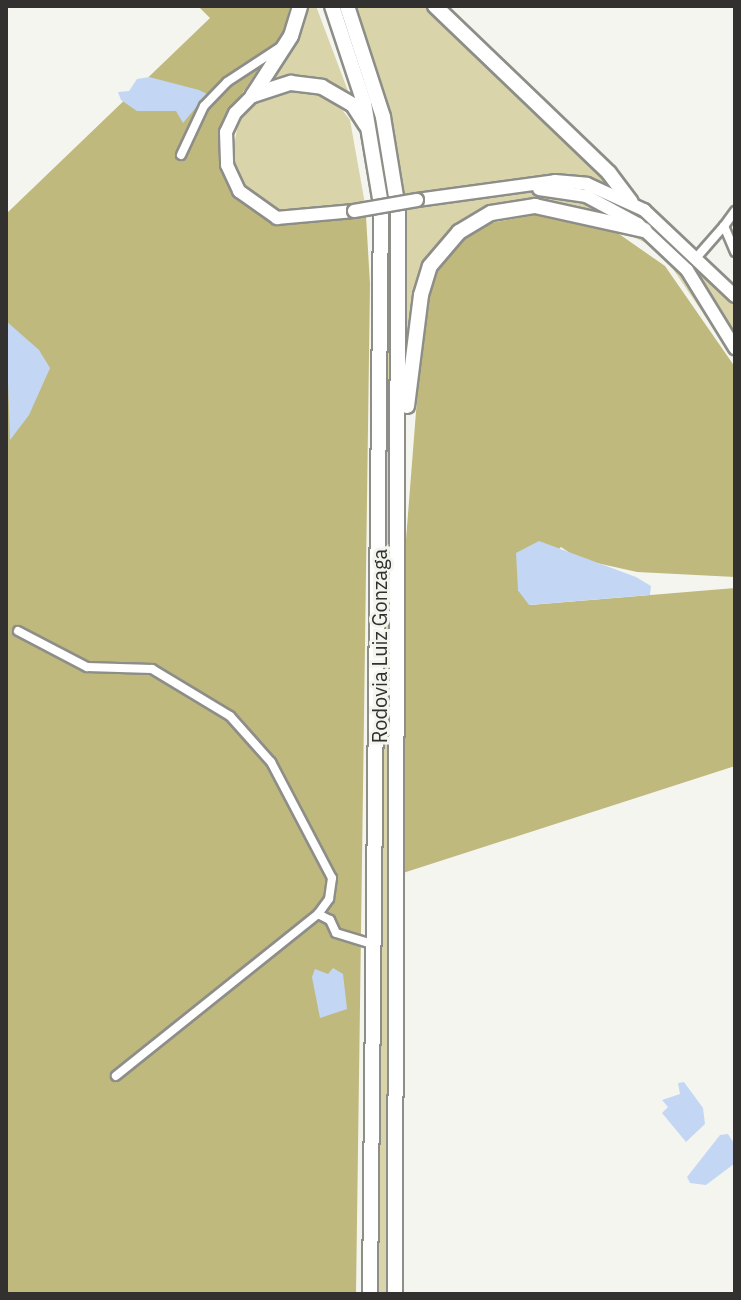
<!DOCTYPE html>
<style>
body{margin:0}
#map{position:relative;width:741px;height:1300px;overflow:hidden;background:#f5f5f0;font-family:"IBM Plex Sans",sans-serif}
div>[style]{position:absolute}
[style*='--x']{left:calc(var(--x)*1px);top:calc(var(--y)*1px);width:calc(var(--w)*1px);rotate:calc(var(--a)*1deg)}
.green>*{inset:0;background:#d9d4aa}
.forest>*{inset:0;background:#c0b97e}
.water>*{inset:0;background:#c3d7f5}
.roads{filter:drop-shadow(2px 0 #8e8e89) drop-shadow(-2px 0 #8e8e89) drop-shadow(0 2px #8e8e89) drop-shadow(0 -2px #8e8e89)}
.minor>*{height:8px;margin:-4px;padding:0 4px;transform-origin:4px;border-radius:4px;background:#fff}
.primary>*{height:12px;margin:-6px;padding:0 6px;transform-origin:6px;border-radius:6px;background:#fff}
.trunk>*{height:14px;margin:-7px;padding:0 7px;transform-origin:7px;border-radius:7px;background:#fff}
.bridges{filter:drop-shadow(2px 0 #8e8e89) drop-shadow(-2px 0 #8e8e89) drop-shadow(0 2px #8e8e89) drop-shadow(0 -2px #8e8e89)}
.primary-bridge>*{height:12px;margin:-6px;padding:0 6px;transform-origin:6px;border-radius:6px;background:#fff}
span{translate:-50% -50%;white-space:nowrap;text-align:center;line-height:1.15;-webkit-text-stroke:6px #f5f5f0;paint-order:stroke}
.street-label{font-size:20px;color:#323130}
.frame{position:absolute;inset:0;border:8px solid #323130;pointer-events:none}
</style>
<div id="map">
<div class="green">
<i style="clip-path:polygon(305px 6px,316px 6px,351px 99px,335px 87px,261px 88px)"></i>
<i style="clip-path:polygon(332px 6px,428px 6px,735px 305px,735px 360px,660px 250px,593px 217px,504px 208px,442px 245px,404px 379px,392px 1294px,370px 1294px,381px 205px,371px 134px)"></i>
<i style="clip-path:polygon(302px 88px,337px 103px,350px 120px,365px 204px,286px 213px,259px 205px,245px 191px,232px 156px,240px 113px,256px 100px)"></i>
</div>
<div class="forest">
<i style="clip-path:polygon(198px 6px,290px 6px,284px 31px,229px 113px,220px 138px,221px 159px,236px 197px,274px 224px,366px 216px,370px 284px,356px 1294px,6px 1294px,6px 214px,210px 18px)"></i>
<i style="clip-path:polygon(553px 212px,619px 234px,665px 266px,735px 367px,735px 577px,637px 572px,579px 559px,561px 547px,518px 590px,530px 605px,735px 588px,735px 766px,403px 873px,404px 565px,425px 297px,442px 262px,462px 238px,490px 223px)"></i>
</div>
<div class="water">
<i style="clip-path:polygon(149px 77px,199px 90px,207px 94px,183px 123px,176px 111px,137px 111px,121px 100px,118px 92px,129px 91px,137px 79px)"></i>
<i style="clip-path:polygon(6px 321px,39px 350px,50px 368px,29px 415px,10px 440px)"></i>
<i style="clip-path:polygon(539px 541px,636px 577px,651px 586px,650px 595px,529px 605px,518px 590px,516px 553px)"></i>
<i style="clip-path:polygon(333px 968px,343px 974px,347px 1009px,320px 1018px,312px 977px,315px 969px,328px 974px)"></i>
<i style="clip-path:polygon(684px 1082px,703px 1108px,705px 1124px,686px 1142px,662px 1113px,668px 1107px,662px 1100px,680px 1094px,678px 1083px)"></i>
<i style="clip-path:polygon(728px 1134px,735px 1145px,734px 1164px,706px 1185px,690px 1183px,687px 1177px,720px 1135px)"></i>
</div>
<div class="roads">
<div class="minor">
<i style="--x:181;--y:155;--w:54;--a:-64.9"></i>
<i style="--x:204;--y:106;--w:33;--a:-46"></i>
<i style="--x:227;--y:82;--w:66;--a:-33.2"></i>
<i style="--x:735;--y:211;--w:19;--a:126"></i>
<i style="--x:724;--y:226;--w:28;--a:67"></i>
<i style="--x:696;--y:258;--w:43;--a:-48.8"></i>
<i style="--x:18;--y:631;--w:78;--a:27.6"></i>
<i style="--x:87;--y:667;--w:65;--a:1.8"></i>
<i style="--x:152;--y:669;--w:91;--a:31.1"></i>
<i style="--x:230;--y:716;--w:62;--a:48.3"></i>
<i style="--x:271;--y:762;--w:131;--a:62.3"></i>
<i style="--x:332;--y:878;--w:21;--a:98"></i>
<i style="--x:329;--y:899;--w:19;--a:126"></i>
<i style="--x:318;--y:914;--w:259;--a:141.3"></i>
<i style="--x:318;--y:914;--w:13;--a:27"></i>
<i style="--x:330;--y:920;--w:14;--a:65"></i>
<i style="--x:336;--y:933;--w:39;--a:17"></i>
</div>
<div class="primary">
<i style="--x:253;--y:95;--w:25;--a:135"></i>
<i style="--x:235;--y:113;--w:21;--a:115"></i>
<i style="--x:226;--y:132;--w:33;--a:88"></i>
<i style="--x:227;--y:165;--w:29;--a:65"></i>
<i style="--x:239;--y:191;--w:47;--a:35.4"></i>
<i style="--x:277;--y:218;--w:77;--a:-5.2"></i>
<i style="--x:539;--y:189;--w:48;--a:8.5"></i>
<i style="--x:586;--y:196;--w:59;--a:28.3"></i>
<i style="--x:638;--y:224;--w:67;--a:43.2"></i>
<i style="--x:687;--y:270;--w:92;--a:58.4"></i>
<i style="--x:417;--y:200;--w:139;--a:-7.8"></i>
<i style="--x:555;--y:181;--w:32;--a:5"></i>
<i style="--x:587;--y:184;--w:63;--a:24.5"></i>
<i style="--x:644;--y:210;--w:125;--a:43.4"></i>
</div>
<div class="trunk">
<i style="--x:332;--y:6;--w:102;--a:71.7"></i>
<i style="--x:364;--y:103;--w:103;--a:80.5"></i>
<i style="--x:381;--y:205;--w:1089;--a:90.58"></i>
<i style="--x:347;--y:6;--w:117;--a:72"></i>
<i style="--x:383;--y:117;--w:93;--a:80.7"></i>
<i style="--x:398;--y:209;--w:1085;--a:90.16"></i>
<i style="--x:435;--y:6;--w:241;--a:43.8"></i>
<i style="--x:609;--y:173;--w:36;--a:53"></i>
<i style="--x:253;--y:95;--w:40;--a:-18"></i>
<i style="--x:291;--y:83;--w:31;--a:7"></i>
<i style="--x:322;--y:87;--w:36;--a:30"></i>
<i style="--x:353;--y:105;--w:24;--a:57"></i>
<i style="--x:253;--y:95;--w:70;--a:-57.2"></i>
<i style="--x:291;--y:36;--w:31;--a:-73"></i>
<i style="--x:407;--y:406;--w:112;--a:-82.8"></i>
<i style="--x:421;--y:295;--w:30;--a:-73"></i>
<i style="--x:430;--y:266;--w:45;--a:-49.5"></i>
<i style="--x:459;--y:232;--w:37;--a:-31"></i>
<i style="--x:491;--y:213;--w:45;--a:-9"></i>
<i style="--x:535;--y:206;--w:112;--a:12.4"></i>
</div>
</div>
<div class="bridges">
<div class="primary-bridge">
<i style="--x:354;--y:211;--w:64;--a:-9.9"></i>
</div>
</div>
<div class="street-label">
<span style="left:379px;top:646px;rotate:-90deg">Rodovia Luiz Gonzaga</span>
</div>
<div class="frame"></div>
</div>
